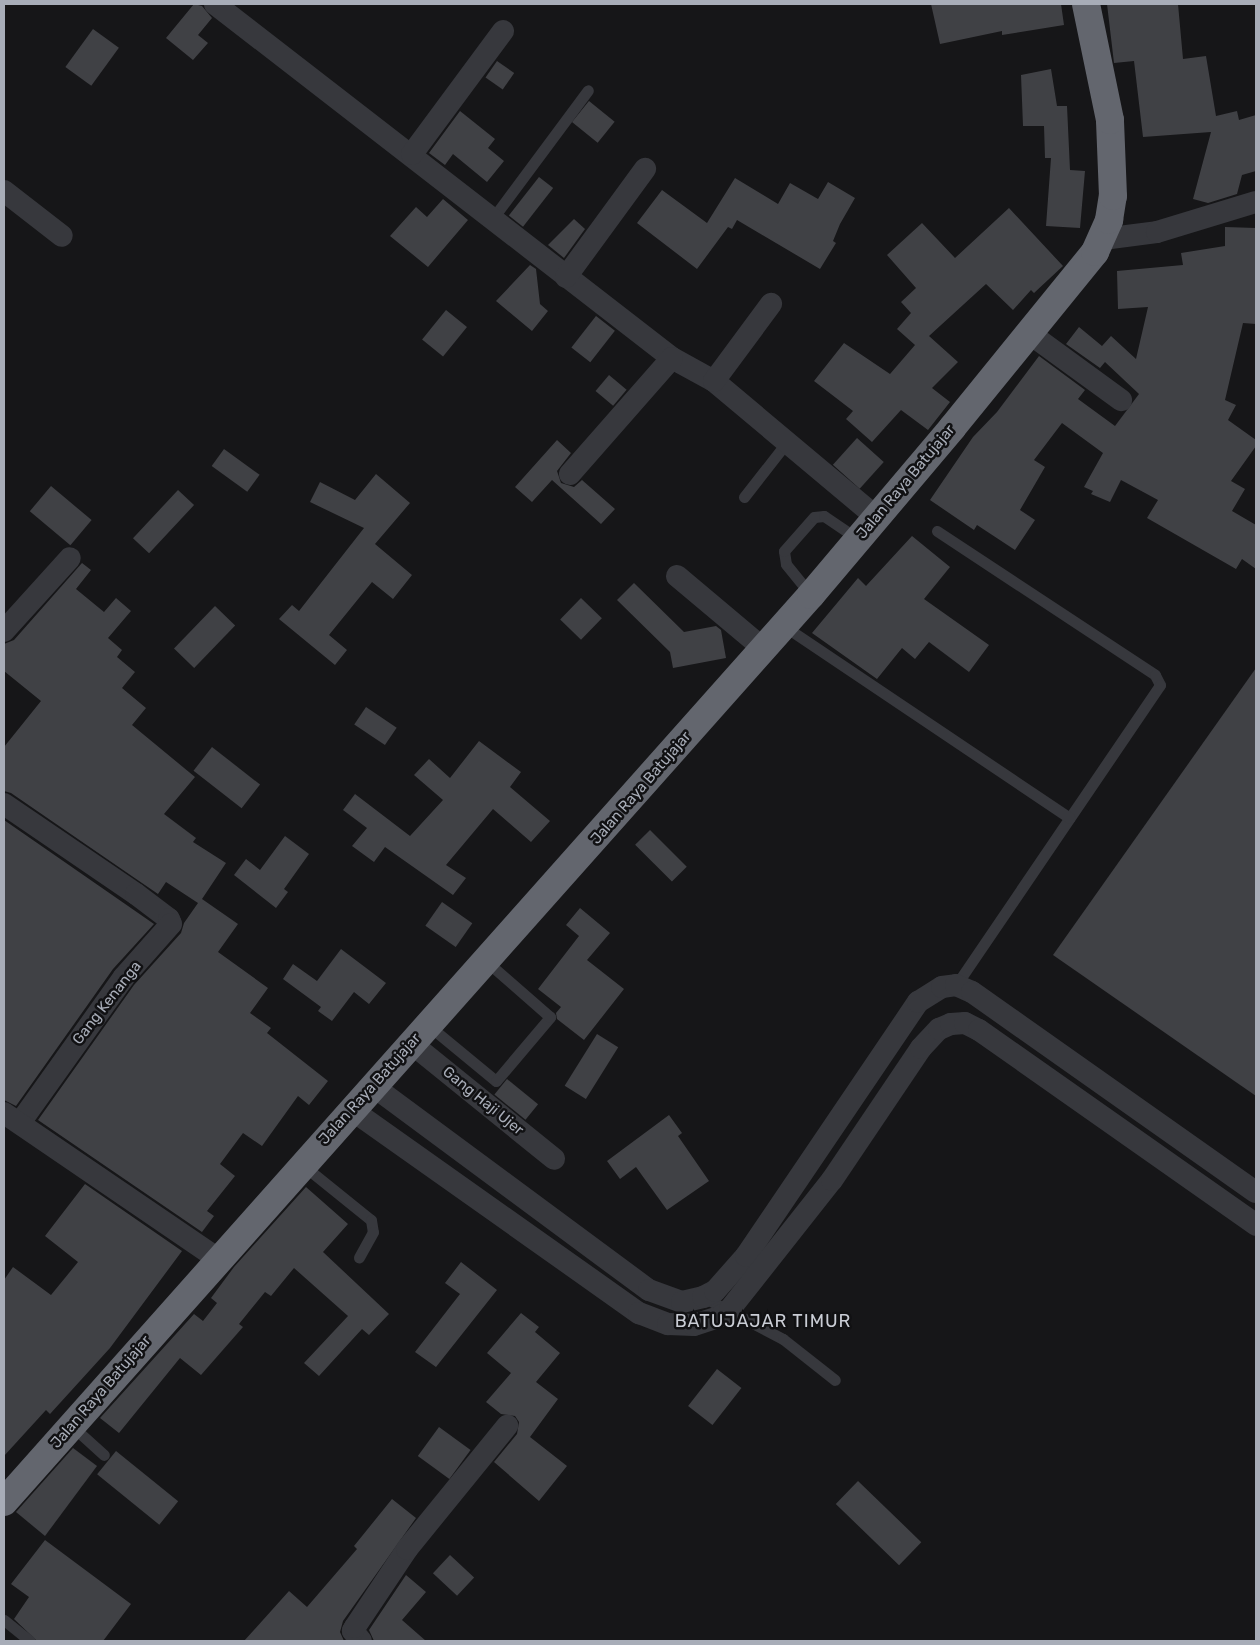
<!DOCTYPE html>
<style>
body{margin:0}
#map{position:relative;width:1260px;height:1645px;overflow:hidden;background:#161618;font-family:Rubik,sans-serif}
div>[style]{position:absolute}
[style*='--x']{left:calc(var(--x)*1px);top:calc(var(--y)*1px);width:calc(var(--w)*1px);rotate:calc(var(--a)*1deg)}
.building>*{inset:0;background:#404145;transform-origin:0 0}
.lane>*{height:11px;margin:-5.5px;padding:0 5.5px;transform-origin:5.5px;border-radius:5.5px;background:#37383d}
.street>*{height:22px;margin:-11px;padding:0 11px;transform-origin:11px;border-radius:11px;background:#37383d}
.highway>*{height:28px;margin:-14px;padding:0 14px;transform-origin:14px;border-radius:14px;background:#63666e}
span{translate:-50% -50%;white-space:nowrap;text-align:center;line-height:1.15;-webkit-text-stroke:5px #111113;paint-order:stroke}
.street-label{font-size:15px;color:#a8adb8}
.quarter-label{font-size:18px;color:#c9ccd4;letter-spacing:1px}
.frame{position:absolute;inset:0;border:5px solid #a8adb8;pointer-events:none}
</style>
<div id="map">
<div class="building">
<i style="clip-path:polygon(194px 4px,202px 6px,212px 18px,198px 35px,208px 43px,193px 60px,166px 38px)"></i>
<i style="clip-path:polygon(931px 4px,1061px 4px,1064px 25px,1002px 35px,1002px 31px,940px 44px)"></i>
<i style="clip-path:polygon(1107px 4px,1178px 4px,1183px 59px,1206px 56px,1216px 116px,1237px 111px,1239px 120px,1256px 115px,1256px 171px,1242px 175px,1237px 194px,1208px 203px,1193px 199px,1211px 132px,1143px 137px,1134px 61px,1114px 63px)"></i>
<i style="left:93px;top:29px;width:32px;height:47px;rotate:36deg"></i>
<i style="left:497px;top:61px;width:21px;height:20px;rotate:35deg"></i>
<i style="clip-path:polygon(1051px 69px,1057px 106px,1067px 106px,1070px 170px,1085px 171px,1080px 228px,1046px 226px,1051px 158px,1045px 158px,1044px 126px,1023px 126px,1021px 75px)"></i>
<i style="left:589px;top:101px;width:33px;height:27px;rotate:39deg"></i>
<i style="clip-path:polygon(460px 111px,495px 139px,488px 148px,504px 161px,487px 182px,453px 154px,445px 165px,429px 153px)"></i>
<i style="left:539px;top:177px;width:18px;height:49px;rotate:38deg"></i>
<i style="clip-path:polygon(735px 178px,778px 204px,790px 183px,818px 199px,828px 182px,855px 198px,840px 224px,833px 241px,836px 243px,820px 269px,737px 220px,732px 229px,728px 227px,697px 269px,637px 223px,662px 190px,707px 223px)"></i>
<i style="clip-path:polygon(443px 199px,468px 220px,428px 267px,390px 236px,416px 207px,427px 217px)"></i>
<i style="clip-path:polygon(1009px 208px,1063px 266px,1034px 293px,1031px 290px,1013px 310px,986px 284px,929px 336px,958px 362px,932px 388px,950px 402px,928px 430px,901px 410px,872px 442px,846px 419px,853px 411px,814px 381px,844px 343px,890px 374px,915px 345px,897px 329px,911px 313px,901px 302px,916px 288px,887px 255px,922px 223px,955px 258px)"></i>
<i style="clip-path:polygon(574px 219px,585px 229px,564px 258px,548px 245px)"></i>
<i style="clip-path:polygon(1225px 227px,1256px 228px,1256px 324px,1243px 323px,1225px 400px,1236px 405px,1228px 420px,1256px 440px,1256px 446px,1231px 481px,1245px 489px,1232px 511px,1256px 525px,1256px 569px,1242px 559px,1236px 569px,1147px 518px,1158px 500px,1121px 480px,1110px 502px,1091px 494px,1093px 491px,1084px 487px,1103px 453px,1062px 423px,1034px 460px,1045px 467px,1020px 510px,1035px 520px,1015px 550px,977px 525px,974px 530px,930px 500px,973px 437px,997px 412px,1039px 356px,1085px 390px,1078px 399px,1115px 426px,1139px 394px,1105px 362px,1100px 368px,1066px 344px,1079px 327px,1102px 346px,1111px 336px,1136px 359px,1148px 307px,1118px 309px,1117px 271px,1183px 265px,1181px 253px,1225px 246px)"></i>
<i style="clip-path:polygon(530px 265px,536px 269px,540px 304px,548px 311px,532px 331px,496px 301px)"></i>
<i style="left:446px;top:310px;width:27px;height:38px;rotate:39deg"></i>
<i style="left:596px;top:316px;width:24px;height:40px;rotate:38deg"></i>
<i style="left:609px;top:375px;width:23px;height:21px;rotate:40deg"></i>
<i style="left:857px;top:438px;width:36px;height:36px;rotate:42deg"></i>
<i style="clip-path:polygon(557px 440px,571px 453px,557px 471px,561px 483px,574px 487px,582px 480px,615px 509px,601px 524px,552px 480px,532px 502px,515px 487px)"></i>
<i style="left:224px;top:449px;width:44px;height:21px;rotate:36deg"></i>
<i style="clip-path:polygon(376px 474px,410px 503px,375px 544px,412px 575px,393px 599px,372px 582px,329px 635px,347px 650px,335px 665px,279px 619px,292px 605px,299px 611px,364px 528px,310px 502px,320px 482px,355px 500px)"></i>
<i style="left:51px;top:486px;width:53px;height:33px;rotate:40deg"></i>
<i style="left:178px;top:490px;width:22px;height:66px;rotate:43deg"></i>
<i style="clip-path:polygon(912px 536px,950px 567px,924px 599px,989px 645px,969px 672px,929px 642px,915px 659px,902px 648px,877px 679px,812px 633px,858px 578px,866px 586px)"></i>
<i style="clip-path:polygon(82px 563px,91px 570px,76px 589px,104px 612px,116px 598px,131px 611px,108px 638px,122px 650px,117px 657px,135px 672px,122px 688px,146px 708px,132px 725px,195px 777px,164px 814px,196px 838px,193px 842px,226px 863px,202px 899px,238px 924px,218px 952px,268px 988px,250px 1013px,271px 1028px,267px 1033px,328px 1081px,309px 1105px,298px 1096px,262px 1146px,243px 1133px,220px 1164px,235px 1176px,207px 1211px,214px 1216px,202px 1232px,38px 1120px,134px 985px,181px 933px,184px 923px,198px 903px,166px 882px,158px 894px,11px 793px,4px 791px,4px 747px,41px 701px,4px 671px,4px 644px,14px 640px)"></i>
<i style="clip-path:polygon(634px 583px,684px 632px,716px 626px,721px 630px,726px 658px,673px 668px,670px 652px,617px 600px)"></i>
<i style="left:581px;top:598px;width:29px;height:30px;rotate:44deg"></i>
<i style="left:215px;top:606px;width:28px;height:59px;rotate:44deg"></i>
<i style="clip-path:polygon(1256px 668px,1256px 1096px,1053px 955px)"></i>
<i style="left:366px;top:707px;width:37px;height:21px;rotate:34deg"></i>
<i style="clip-path:polygon(479px 741px,521px 772px,510px 787px,550px 821px,531px 842px,493px 809px,446px 865px,466px 878px,453px 895px,385px 847px,374px 862px,352px 846px,367px 828px,343px 810px,355px 794px,410px 836px,443px 800px,414px 775px,429px 759px,450px 778px)"></i>
<i style="left:212px;top:747px;width:61px;height:30px;rotate:38deg"></i>
<i style="clip-path:polygon(4px 820px,154px 924px,113px 969px,16px 1106px,4px 1100px)"></i>
<i style="left:650px;top:830px;width:52px;height:21px;rotate:45deg"></i>
<i style="clip-path:polygon(285px 836px,309px 854px,284px 889px,288px 892px,276px 908px,234px 875px,246px 859px,260px 870px)"></i>
<i style="left:442px;top:902px;width:37px;height:29px;rotate:35deg"></i>
<i style="clip-path:polygon(580px 908px,610px 933px,587px 960px,624px 989px,584px 1040px,557px 1019px,556px 1013px,561px 1007px,538px 989px,579px 936px,566px 925px)"></i>
<i style="clip-path:polygon(341px 949px,386px 983px,369px 1004px,354px 992px,332px 1021px,318px 1011px,321px 1007px,283px 979px,293px 964px,317px 981px)"></i>
<i style="left:597px;top:1034px;width:25px;height:61px;rotate:32deg"></i>
<i style="left:507px;top:1079px;width:40px;height:20px;rotate:39deg"></i>
<i style="clip-path:polygon(669px 1115px,682px 1133px,678px 1136px,709px 1181px,667px 1210px,636px 1167px,620px 1179px,607px 1161px)"></i>
<i style="clip-path:polygon(85px 1184px,182px 1251px,110px 1348px,50px 1414px,46px 1410px,4px 1456px,4px 1280px,13px 1267px,51px 1295px,78px 1262px,45px 1236px)"></i>
<i style="clip-path:polygon(306px 1187px,348px 1224px,323px 1252px,389px 1314px,369px 1335px,362px 1329px,319px 1376px,304px 1363px,348px 1316px,294px 1268px,271px 1296px,265px 1292px,239px 1324px,243px 1327px,201px 1375px,180px 1358px,119px 1433px,100px 1418px,194px 1314px,203px 1321px,217px 1303px,211px 1298px,234px 1267px)"></i>
<i style="clip-path:polygon(461px 1262px,497px 1290px,436px 1367px,415px 1352px,460px 1294px,445px 1283px)"></i>
<i style="clip-path:polygon(521px 1313px,539px 1327px,535px 1332px,560px 1353px,536px 1382px,558px 1399px,530px 1437px,567px 1466px,539px 1501px,494px 1462px,517px 1434px,519px 1422px,515px 1416px,501px 1414px,486px 1402px,511px 1373px,487px 1353px)"></i>
<i style="left:717px;top:1369px;width:31px;height:47px;rotate:38deg"></i>
<i style="left:439px;top:1427px;width:39px;height:36px;rotate:36deg"></i>
<i style="clip-path:polygon(73px 1448px,97px 1466px,45px 1536px,16px 1512px)"></i>
<i style="left:116px;top:1451px;width:80px;height:30px;rotate:39deg"></i>
<i style="left:858px;top:1481px;width:88px;height:32px;rotate:44deg"></i>
<i style="clip-path:polygon(392px 1499px,416px 1518px,343px 1621px,340px 1632px,344px 1641px,244px 1641px,289px 1591px,307px 1607px,357px 1549px,354px 1546px)"></i>
<i style="clip-path:polygon(45px 1540px,131px 1604px,103px 1641px,37px 1641px,14px 1619px,29px 1597px,11px 1584px)"></i>
<i style="left:450px;top:1555px;width:33px;height:25px;rotate:43deg"></i>
<i style="clip-path:polygon(406px 1575px,426px 1592px,402px 1620px,426px 1641px,374px 1641px,369px 1630px)"></i>
</div>
<div class="lane">
<i style="--x:493;--y:218;--w:159;--a:-53.4"></i>
<i style="--x:744;--y:497;--w:70;--a:-52"></i>
<i style="--x:937;--y:531;--w:261;--a:33.4"></i>
<i style="--x:1155;--y:675;--w:11;--a:63"></i>
<i style="--x:1160;--y:685;--w:363;--a:124.2"></i>
<i style="--x:811;--y:595;--w:40;--a:-129"></i>
<i style="--x:786;--y:564;--w:13;--a:-99"></i>
<i style="--x:784;--y:551;--w:45;--a:-48.6"></i>
<i style="--x:814;--y:517;--w:10;--a:-6"></i>
<i style="--x:824;--y:516;--w:41;--a:34.1"></i>
<i style="--x:784;--y:626;--w:344;--a:33.9"></i>
<i style="--x:428;--y:1025;--w:88;--a:39.5"></i>
<i style="--x:496;--y:1081;--w:84;--a:-49.8"></i>
<i style="--x:550;--y:1017;--w:86;--a:-138.8"></i>
<i style="--x:304;--y:1166;--w:86;--a:38.9"></i>
<i style="--x:371;--y:1220;--w:12;--a:81"></i>
<i style="--x:373;--y:1232;--w:29;--a:119"></i>
<i style="--x:703;--y:1297;--w:90;--a:27.7"></i>
<i style="--x:783;--y:1339;--w:66;--a:38.3"></i>
<i style="--x:72;--y:1426;--w:43;--a:42.2"></i>
<i style="--x:4;--y:1620;--w:33;--a:39"></i>
</div>
<div class="street">
<i style="--x:215;--y:4;--w:578;--a:37.76"></i>
<i style="--x:672;--y:358;--w:48;--a:28.7"></i>
<i style="--x:714;--y:381;--w:212;--a:40"></i>
<i style="--x:412;--y:154;--w:153;--a:-53.5"></i>
<i style="--x:4;--y:191;--w:73;--a:37.8"></i>
<i style="--x:1103;--y:239;--w:54;--a:-7.4"></i>
<i style="--x:1157;--y:232;--w:103;--a:-16.9"></i>
<i style="--x:566;--y:277;--w:134;--a:-53.8"></i>
<i style="--x:1029;--y:333;--w:114;--a:36.1"></i>
<i style="--x:714;--y:381;--w:96;--a:-53.5"></i>
<i style="--x:570;--y:474;--w:154;--a:-48.7"></i>
<i style="--x:677;--y:576;--w:114;--a:40"></i>
<i style="--x:4;--y:631;--w:98;--a:-47.9"></i>
<i style="--x:4;--y:804;--w:160;--a:34.3"></i>
<i style="--x:136;--y:894;--w:41;--a:37.1"></i>
<i style="--x:169;--y:919;--w:5;--a:68"></i>
<i style="--x:171;--y:924;--w:71;--a:131.6"></i>
<i style="--x:124;--y:977;--w:179;--a:125.5"></i>
<i style="--x:411;--y:1043;--w:184;--a:39"></i>
<i style="--x:373;--y:1086;--w:343;--a:36.5"></i>
<i style="--x:649;--y:1290;--w:35;--a:20"></i>
<i style="--x:682;--y:1302;--w:22;--a:-13"></i>
<i style="--x:703;--y:1297;--w:13;--a:-27"></i>
<i style="--x:715;--y:1291;--w:47;--a:-48.5"></i>
<i style="--x:746;--y:1256;--w:307;--a:-55.9"></i>
<i style="--x:918;--y:1002;--w:28;--a:-32"></i>
<i style="--x:942;--y:987;--w:14;--a:-8"></i>
<i style="--x:956;--y:985;--w:17;--a:24"></i>
<i style="--x:972;--y:992;--w:347;--a:35.2"></i>
<i style="--x:352;--y:1110;--w:352;--a:35.3"></i>
<i style="--x:639;--y:1313;--w:31;--a:21"></i>
<i style="--x:668;--y:1324;--w:26;--a:2"></i>
<i style="--x:694;--y:1325;--w:28;--a:-18"></i>
<i style="--x:721;--y:1316;--w:11;--a:-38"></i>
<i style="--x:730;--y:1309;--w:164;--a:-51.7"></i>
<i style="--x:832;--y:1180;--w:159;--a:-56"></i>
<i style="--x:921;--y:1048;--w:26;--a:-47"></i>
<i style="--x:939;--y:1029;--w:13;--a:-23"></i>
<i style="--x:951;--y:1024;--w:14;--a:-4"></i>
<i style="--x:965;--y:1023;--w:16;--a:27"></i>
<i style="--x:979;--y:1030;--w:339;--a:35.1"></i>
<i style="--x:4;--y:1113;--w:259;--a:34.3"></i>
<i style="--x:361;--y:1641;--w:13;--a:-129"></i>
<i style="--x:353;--y:1631;--w:4;--a:-63"></i>
<i style="--x:355;--y:1627;--w:94;--a:-56.3"></i>
<i style="--x:407;--y:1549;--w:159;--a:-50.9"></i>
</div>
<div class="highway">
<i style="--x:4;--y:1502;--w:1214;--a:-48.34"></i>
<i style="--x:811;--y:595;--w:219;--a:-49.8"></i>
<i style="--x:952;--y:428;--w:227;--a:-50.9"></i>
<i style="--x:1095;--y:252;--w:35;--a:-66"></i>
<i style="--x:1109;--y:220;--w:24;--a:-81"></i>
<i style="--x:1113;--y:196;--w:76;--a:-92.3"></i>
<i style="--x:1110;--y:120;--w:118;--a:-101.7"></i>
</div>
<div class="street-label">
<span style="left:906px;top:482px;rotate:-50deg">Jalan Raya Batujajar</span>
<span style="left:641px;top:788px;rotate:-49deg">Jalan Raya Batujajar</span>
<span style="left:107px;top:1003px;rotate:-52deg">Gang Kenanga</span>
<span style="left:370px;top:1089px;rotate:-48deg">Jalan Raya Batujajar</span>
<span style="left:483px;top:1101px;rotate:39deg">Gang Haji Ujer</span>
<span style="left:101px;top:1392px;rotate:-49deg">Jalan Raya Batujajar</span>
</div>
<div class="quarter-label">
<span style="left:763px;top:1321px">BATUJAJAR TIMUR</span>
</div>
<div class="frame"></div>
</div>
